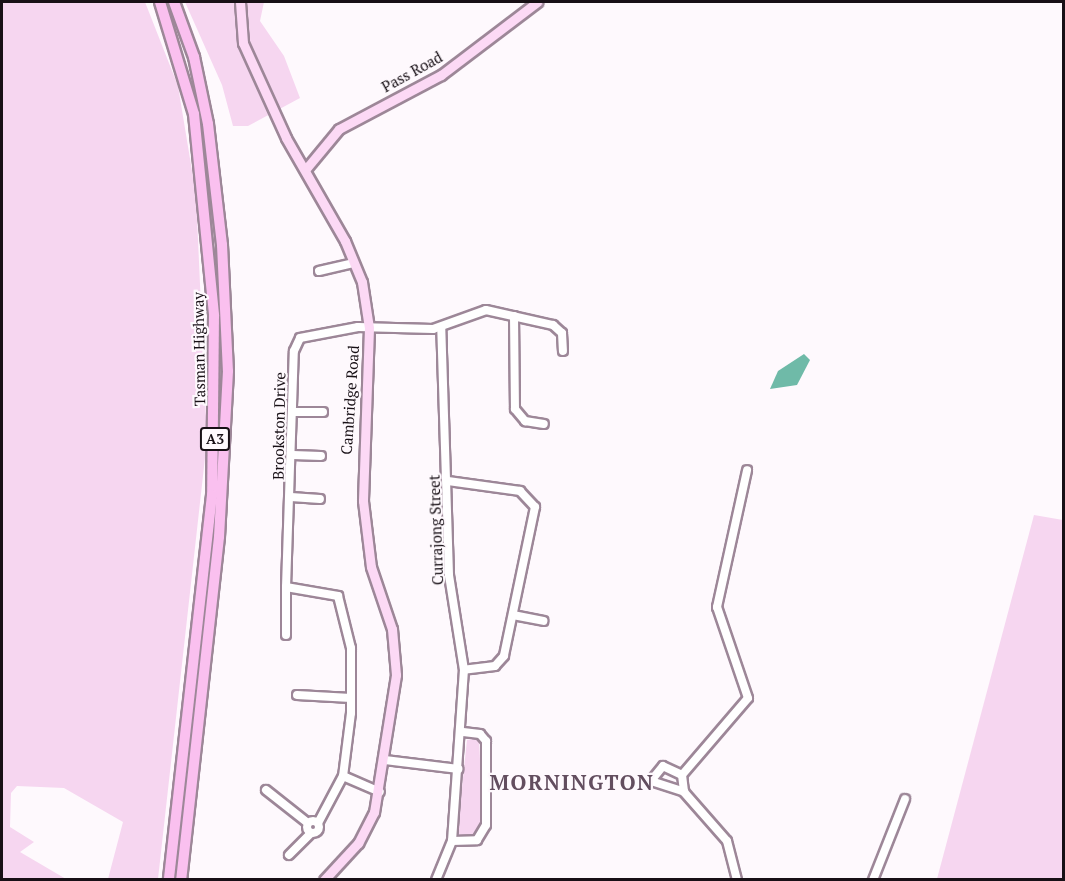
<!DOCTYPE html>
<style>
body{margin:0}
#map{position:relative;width:1065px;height:881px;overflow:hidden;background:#fef9fd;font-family:"PT Serif",serif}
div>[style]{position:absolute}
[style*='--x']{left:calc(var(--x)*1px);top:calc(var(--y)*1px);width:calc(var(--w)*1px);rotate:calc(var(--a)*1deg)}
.green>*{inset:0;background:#f6d6f0}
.water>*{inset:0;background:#6fbaa8}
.roads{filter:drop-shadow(2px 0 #9d8798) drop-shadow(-2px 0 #9d8798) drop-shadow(0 2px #9d8798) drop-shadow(0 -2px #9d8798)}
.minor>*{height:8px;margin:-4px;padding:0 4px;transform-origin:4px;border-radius:4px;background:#fff}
.minor>.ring{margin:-4px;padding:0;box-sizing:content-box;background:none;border:8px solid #fff;border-radius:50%}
.major>*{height:9px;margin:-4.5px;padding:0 4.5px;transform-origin:4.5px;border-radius:4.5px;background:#fcd9f5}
.highway>*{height:10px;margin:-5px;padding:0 5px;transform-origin:5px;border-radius:5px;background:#fac0ef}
span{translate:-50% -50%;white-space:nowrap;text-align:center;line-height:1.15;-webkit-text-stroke:4.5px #fef9fd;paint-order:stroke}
.shield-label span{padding:2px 4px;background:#fef9fd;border:2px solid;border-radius:4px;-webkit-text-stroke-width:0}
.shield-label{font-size:14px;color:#181016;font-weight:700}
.street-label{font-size:15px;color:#181016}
.district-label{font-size:21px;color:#634e5f;font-weight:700;letter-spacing:1.5px}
.frame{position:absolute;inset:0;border:3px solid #181016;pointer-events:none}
</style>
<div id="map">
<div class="green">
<i style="clip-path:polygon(2px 2px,145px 2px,178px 86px,196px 195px,207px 440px,158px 879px,108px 879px,123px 822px,64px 788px,17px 786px,11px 793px,10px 827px,34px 842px,20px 852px,66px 879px,2px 879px)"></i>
<i style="clip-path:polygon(185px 2px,264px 2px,260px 21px,284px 56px,300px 98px,248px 126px,233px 126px,222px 85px)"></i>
<i style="clip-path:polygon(1034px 515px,1063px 520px,1063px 879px,937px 879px)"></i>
<i style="clip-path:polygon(479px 738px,483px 823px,476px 836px,464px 838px,457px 834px,467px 740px)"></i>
</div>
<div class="water">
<i style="clip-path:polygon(804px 354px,810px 360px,797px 385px,770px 389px,778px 371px)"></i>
</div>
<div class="roads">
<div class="minor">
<i style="--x:319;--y:271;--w:36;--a:-13"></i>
<i style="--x:514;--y:316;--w:93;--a:89.4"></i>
<i style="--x:515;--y:409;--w:16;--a:50"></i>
<i style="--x:525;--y:421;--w:19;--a:9"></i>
<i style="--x:293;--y:412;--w:30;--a:0"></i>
<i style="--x:293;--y:455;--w:28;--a:2"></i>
<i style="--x:448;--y:481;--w:73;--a:7.9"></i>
<i style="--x:520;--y:491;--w:22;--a:47"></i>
<i style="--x:535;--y:507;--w:152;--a:101.8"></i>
<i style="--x:504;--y:656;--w:13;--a:132"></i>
<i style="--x:495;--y:666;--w:31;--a:173"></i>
<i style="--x:291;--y:497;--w:29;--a:4"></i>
<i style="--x:286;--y:587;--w:236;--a:-88.1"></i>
<i style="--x:294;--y:351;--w:14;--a:-65"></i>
<i style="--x:300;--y:338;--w:59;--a:-10.7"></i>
<i style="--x:358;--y:327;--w:75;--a:1.5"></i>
<i style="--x:433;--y:329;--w:56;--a:-19.7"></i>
<i style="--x:486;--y:310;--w:69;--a:12.6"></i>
<i style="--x:553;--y:325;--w:12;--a:42"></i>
<i style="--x:562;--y:333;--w:18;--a:87"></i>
<i style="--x:513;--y:615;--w:31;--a:11"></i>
<i style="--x:286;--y:635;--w:48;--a:-90"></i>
<i style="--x:286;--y:587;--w:53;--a:9.8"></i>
<i style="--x:338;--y:596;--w:54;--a:76"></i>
<i style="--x:351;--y:648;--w:65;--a:90"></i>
<i style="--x:351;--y:713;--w:64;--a:97.2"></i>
<i style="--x:343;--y:776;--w:53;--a:118"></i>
<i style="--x:297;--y:695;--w:54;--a:3.2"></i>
<i style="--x:385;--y:760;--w:74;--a:7"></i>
<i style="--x:682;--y:775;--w:101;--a:-49.4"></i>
<i style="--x:748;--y:698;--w:96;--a:-108.8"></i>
<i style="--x:717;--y:607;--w:140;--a:-77.6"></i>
<i style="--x:682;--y:775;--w:17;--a:83"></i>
<i style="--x:684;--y:792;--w:65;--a:48.7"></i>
<i style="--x:727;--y:841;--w:40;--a:75.6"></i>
<i style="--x:682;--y:775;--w:21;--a:-155"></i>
<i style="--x:663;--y:766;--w:19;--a:129"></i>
<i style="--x:651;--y:781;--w:35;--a:18"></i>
<i style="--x:343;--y:776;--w:40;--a:23.4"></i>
<i style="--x:266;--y:790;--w:53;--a:38.2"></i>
<i class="ring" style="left:307px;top:821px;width:4px;height:4px"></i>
<i style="--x:452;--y:841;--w:25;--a:-2"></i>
<i style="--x:477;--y:840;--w:17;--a:-59"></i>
<i style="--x:486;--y:825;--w:84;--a:-90"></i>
<i style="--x:486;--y:741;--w:9;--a:-131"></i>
<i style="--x:480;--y:734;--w:17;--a:-173"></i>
<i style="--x:289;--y:855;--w:31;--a:-45"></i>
<i style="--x:436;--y:880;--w:42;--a:-67.7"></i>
<i style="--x:452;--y:841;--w:171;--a:-86"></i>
<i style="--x:464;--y:670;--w:96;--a:-99"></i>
<i style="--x:449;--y:575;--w:248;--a:-91.8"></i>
<i style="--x:873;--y:880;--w:87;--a:-68.4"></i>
</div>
<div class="major">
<i style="--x:240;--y:2;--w:41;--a:85.8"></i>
<i style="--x:243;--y:43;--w:104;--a:65.6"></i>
<i style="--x:286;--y:138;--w:119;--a:60.2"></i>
<i style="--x:345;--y:241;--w:44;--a:67.5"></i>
<i style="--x:362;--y:282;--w:47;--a:81.3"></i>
<i style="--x:369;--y:328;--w:173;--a:92"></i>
<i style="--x:363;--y:501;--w:66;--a:83.1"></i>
<i style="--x:371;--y:567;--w:65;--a:71.3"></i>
<i style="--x:392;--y:629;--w:46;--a:85"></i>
<i style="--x:396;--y:675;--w:139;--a:99.1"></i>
<i style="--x:374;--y:812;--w:35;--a:117"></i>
<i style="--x:358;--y:843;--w:50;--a:132.6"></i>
<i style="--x:305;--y:170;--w:53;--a:-50.3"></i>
<i style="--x:339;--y:129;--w:115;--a:-27.9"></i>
<i style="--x:441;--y:75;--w:121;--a:-37.2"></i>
</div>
<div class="highway">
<i style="--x:160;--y:2;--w:117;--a:73.1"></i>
<i style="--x:194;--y:114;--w:203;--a:84.3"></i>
<i style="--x:214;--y:316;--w:179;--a:90.6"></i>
<i style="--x:212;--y:495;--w:387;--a:96.4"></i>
<i style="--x:174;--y:2;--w:59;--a:70"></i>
<i style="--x:194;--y:57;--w:68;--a:78.2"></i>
<i style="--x:208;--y:124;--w:122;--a:83.4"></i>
<i style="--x:222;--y:245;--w:126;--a:87.3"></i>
<i style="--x:228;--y:371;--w:166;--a:93.1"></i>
<i style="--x:219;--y:537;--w:345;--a:96.3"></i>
</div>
</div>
<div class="shield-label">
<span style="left:215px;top:439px">A3</span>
</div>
<div class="street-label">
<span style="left:412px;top:72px;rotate:-29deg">Pass Road</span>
<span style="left:199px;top:349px;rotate:-91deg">Tasman Highway</span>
<span style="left:350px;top:400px;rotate:-86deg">Cambridge Road</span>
<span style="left:279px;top:426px;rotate:-89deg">Brookston Drive</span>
<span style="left:436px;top:530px;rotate:-92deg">Currajong Street</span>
</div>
<div class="district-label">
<span style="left:572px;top:782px">MORNINGTON</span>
</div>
<div class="frame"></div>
</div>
